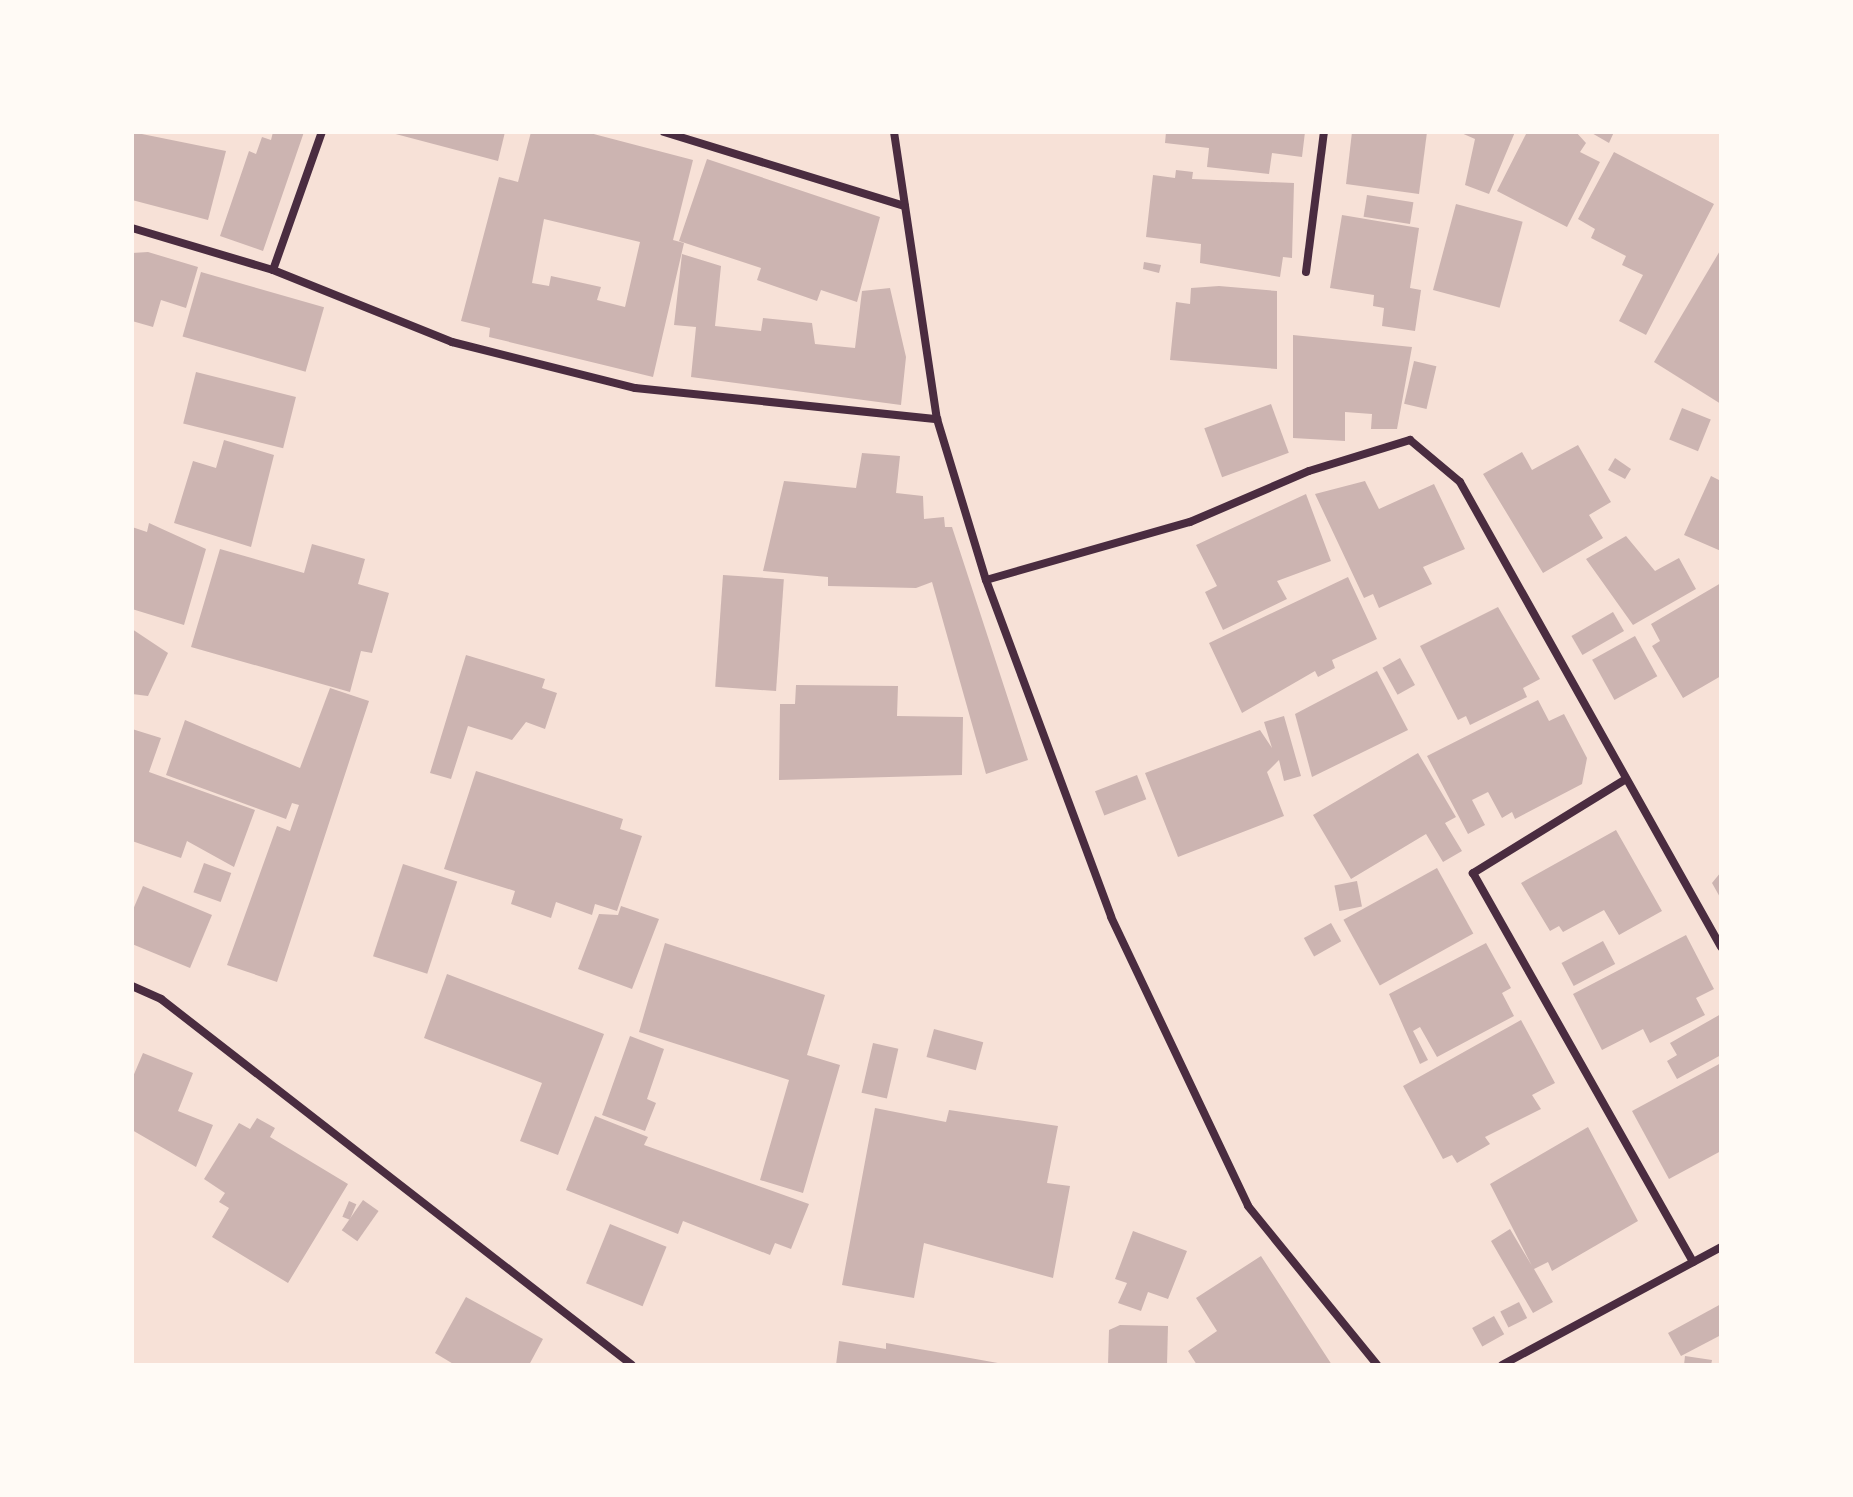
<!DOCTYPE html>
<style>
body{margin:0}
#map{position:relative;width:1853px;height:1497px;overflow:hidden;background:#f7e1d7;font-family:"PT Sans",sans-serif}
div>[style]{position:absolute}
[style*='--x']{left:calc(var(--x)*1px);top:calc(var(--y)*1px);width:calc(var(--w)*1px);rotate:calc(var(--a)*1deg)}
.building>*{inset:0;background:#ccb4b1;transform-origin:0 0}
.minor>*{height:8px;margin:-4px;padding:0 4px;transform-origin:4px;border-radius:4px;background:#4a2c40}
span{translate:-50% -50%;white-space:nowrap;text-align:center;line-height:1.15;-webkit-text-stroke:8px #fffaf5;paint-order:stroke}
.frame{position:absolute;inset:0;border:134px solid #fffaf5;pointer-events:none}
</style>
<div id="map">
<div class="building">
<i style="clip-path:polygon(132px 132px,226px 151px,208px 220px,132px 200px)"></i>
<i style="clip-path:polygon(273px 132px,304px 132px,263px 251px,220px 236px,249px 151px,256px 154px,262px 137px,271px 140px)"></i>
<i style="clip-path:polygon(388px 132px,505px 132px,498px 161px)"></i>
<i style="clip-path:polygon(evenodd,531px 132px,586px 132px,693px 160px,673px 240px,684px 243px,653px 377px,489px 337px,490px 328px,461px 321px,499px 177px,518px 182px,531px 132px,544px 219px,640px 242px,625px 307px,597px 300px,601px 287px,551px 276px,549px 286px,532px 283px,544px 219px)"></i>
<i style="clip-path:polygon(1166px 132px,1305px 132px,1302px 157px,1272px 153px,1269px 174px,1207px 167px,1209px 148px,1165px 143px)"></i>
<i style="clip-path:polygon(1352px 132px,1427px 132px,1419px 194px,1346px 184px)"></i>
<i style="clip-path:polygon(1459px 132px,1515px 132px,1489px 194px,1465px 185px,1475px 139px)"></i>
<i style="clip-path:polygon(1527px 132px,1576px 132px,1586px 143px,1580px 152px,1600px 162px,1567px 227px,1497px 191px)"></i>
<i style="clip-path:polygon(1590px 132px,1614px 132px,1609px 143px)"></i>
<i style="clip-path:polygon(1614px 152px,1714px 204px,1646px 335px,1619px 321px,1643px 275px,1622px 265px,1626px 256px,1591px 238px,1595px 229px,1578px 219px)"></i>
<i style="clip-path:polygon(707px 159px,880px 217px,857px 302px,821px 290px,817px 301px,757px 280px,761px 268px,679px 241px)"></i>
<i style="clip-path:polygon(1176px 170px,1193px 172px,1192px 179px,1294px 183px,1292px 258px,1283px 257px,1280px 277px,1200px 263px,1201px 244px,1146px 237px,1153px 175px,1175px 178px)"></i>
<i style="left:1367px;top:195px;width:47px;height:22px;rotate:9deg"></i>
<i style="left:1456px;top:204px;width:69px;height:89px;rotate:15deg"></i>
<i style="clip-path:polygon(1342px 215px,1419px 228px,1410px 288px,1421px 290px,1415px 331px,1382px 326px,1384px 308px,1373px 306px,1374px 295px,1330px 288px)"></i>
<i style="clip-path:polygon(1721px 249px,1721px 404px,1654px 362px)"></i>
<i style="clip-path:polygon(148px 252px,198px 267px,186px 308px,161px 300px,153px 327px,132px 321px,132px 253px)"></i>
<i style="clip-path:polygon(682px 254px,721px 266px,715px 326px,761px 331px,763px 318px,812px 323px,815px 344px,855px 348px,862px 291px,890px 288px,906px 357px,901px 405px,691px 377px,696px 327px,674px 325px)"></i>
<i style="clip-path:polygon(1144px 262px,1161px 265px,1159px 273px,1143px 269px)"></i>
<i style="left:201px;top:272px;width:128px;height:67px;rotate:16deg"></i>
<i style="clip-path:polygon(1219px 286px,1277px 291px,1277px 369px,1170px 360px,1176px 302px,1190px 304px,1191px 288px)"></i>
<i style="clip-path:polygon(1293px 335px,1412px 347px,1397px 429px,1371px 429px,1372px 414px,1345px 412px,1345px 441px,1293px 438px)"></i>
<i style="left:1414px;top:361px;width:23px;height:44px;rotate:13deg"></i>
<i style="left:196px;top:372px;width:103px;height:53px;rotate:14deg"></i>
<i style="left:1271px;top:404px;width:52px;height:71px;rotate:70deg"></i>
<i style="left:1682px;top:408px;width:31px;height:34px;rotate:22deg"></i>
<i style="clip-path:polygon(224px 440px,274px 455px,251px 547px,174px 523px,193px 461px,216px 468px)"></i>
<i style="clip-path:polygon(1578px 445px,1611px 502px,1589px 515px,1603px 538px,1543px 573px,1483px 474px,1522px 452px,1532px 470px)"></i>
<i style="clip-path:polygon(862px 453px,900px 456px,896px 493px,923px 496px,924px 519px,944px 517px,945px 527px,952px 527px,1028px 760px,986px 774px,932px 582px,916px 588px,828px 586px,828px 577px,763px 571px,784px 481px,856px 488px)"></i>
<i style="clip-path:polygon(1615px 458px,1631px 469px,1625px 479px,1608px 470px)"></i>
<i style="clip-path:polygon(1711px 476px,1721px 481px,1721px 551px,1684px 535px)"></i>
<i style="clip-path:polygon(1365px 481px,1379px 509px,1434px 484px,1465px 549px,1423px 567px,1432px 584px,1379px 608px,1373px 594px,1364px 598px,1315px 494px)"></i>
<i style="clip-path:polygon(1306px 494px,1331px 561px,1277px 581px,1287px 599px,1223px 630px,1205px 592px,1217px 586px,1196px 545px)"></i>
<i style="clip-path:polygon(149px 523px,206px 549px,184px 625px,132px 609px,132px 527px,147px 532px)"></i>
<i style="clip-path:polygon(1626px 536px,1655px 571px,1679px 558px,1696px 589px,1633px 625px,1586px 559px)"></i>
<i style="clip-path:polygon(312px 544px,365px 559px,358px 584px,389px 593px,372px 653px,361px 651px,350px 692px,191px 647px,220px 549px,304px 573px)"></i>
<i style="left:723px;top:575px;width:61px;height:112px;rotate:4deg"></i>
<i style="clip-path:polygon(1348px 577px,1377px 639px,1332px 660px,1335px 668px,1318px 677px,1315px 671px,1242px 713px,1209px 643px)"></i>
<i style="clip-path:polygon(1721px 583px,1721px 676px,1683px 698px,1652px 646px,1660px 641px,1651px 624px)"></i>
<i style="clip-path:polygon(1498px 607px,1540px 679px,1523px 688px,1527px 697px,1470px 725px,1466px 716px,1458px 720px,1420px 646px)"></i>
<i style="left:1613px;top:612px;width:22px;height:48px;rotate:60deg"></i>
<i style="clip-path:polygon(132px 629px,168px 653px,148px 696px,132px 694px)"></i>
<i style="left:1635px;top:636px;width:46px;height:49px;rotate:61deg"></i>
<i style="clip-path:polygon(466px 655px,545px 679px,542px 688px,557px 693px,545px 729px,526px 722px,512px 740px,468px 726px,451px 779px,430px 773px)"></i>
<i style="left:1400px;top:658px;width:31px;height:20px;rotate:61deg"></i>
<i style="clip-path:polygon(1377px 671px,1408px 730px,1312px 777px,1295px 714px)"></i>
<i style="clip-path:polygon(796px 685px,898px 686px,897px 716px,963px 717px,962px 775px,779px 780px,780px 704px,795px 704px)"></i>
<i style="clip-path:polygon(330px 688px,369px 701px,277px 982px,227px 965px,277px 826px,290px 831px,299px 805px,292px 803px,286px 819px,166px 775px,185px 720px,300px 768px)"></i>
<i style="clip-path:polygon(1538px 700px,1549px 721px,1564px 714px,1587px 758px,1582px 784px,1515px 819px,1512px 812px,1502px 818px,1488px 792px,1472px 800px,1485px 825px,1468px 834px,1427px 756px)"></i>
<i style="clip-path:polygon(1284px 716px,1301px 776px,1284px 781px,1279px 760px,1267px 772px,1284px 816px,1178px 857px,1145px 773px,1260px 730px,1272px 748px,1264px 722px)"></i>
<i style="clip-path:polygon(132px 729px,161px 738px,149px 772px,255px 810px,234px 867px,187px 841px,181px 858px,132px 841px)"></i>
<i style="clip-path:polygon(1418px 753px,1456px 817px,1445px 823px,1462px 851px,1443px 862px,1426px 834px,1351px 879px,1313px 815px)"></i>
<i style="clip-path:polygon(476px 771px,623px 819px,620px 829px,642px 836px,617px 911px,595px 904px,592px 915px,556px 902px,551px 918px,511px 904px,515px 891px,444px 869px)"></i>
<i style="left:1137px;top:775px;width:26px;height:45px;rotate:69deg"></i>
<i style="clip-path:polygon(1616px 830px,1662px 911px,1619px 935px,1604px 910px,1563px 932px,1559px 926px,1550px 931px,1521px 883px)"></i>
<i style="left:204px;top:863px;width:29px;height:31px;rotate:20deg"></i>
<i style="left:403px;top:864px;width:57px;height:97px;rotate:18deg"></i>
<i style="left:1437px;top:868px;width:75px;height:107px;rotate:61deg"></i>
<i style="clip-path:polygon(1721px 872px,1721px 899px,1712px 883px)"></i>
<i style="left:1357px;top:881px;width:26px;height:23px;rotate:79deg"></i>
<i style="clip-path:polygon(143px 886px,212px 915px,190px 968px,132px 944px,132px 912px)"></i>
<i style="clip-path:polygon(621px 906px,659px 919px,632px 989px,578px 969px,599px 914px,618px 915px)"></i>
<i style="left:1331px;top:923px;width:21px;height:31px;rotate:61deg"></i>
<i style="clip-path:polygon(1686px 935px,1714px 989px,1696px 998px,1705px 1015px,1650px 1043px,1643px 1029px,1602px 1050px,1573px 994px)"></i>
<i style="left:1603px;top:941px;width:26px;height:47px;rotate:62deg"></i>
<i style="clip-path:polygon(665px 943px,825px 995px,807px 1055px,840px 1065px,803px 1193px,760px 1180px,789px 1080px,639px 1032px)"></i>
<i style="clip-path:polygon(1486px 943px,1511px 988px,1502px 993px,1514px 1016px,1437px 1057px,1420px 1027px,1413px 1031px,1428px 1060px,1420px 1064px,1389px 994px)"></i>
<i style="clip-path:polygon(447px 974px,604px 1034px,558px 1155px,520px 1141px,542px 1083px,424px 1038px)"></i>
<i style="clip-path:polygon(1721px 1014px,1721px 1055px,1677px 1079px,1667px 1061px,1677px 1055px,1670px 1043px)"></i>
<i style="clip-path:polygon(1521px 1020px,1555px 1083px,1532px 1095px,1541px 1109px,1485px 1137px,1490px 1144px,1457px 1163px,1452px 1155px,1443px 1159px,1403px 1086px)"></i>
<i style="left:934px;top:1029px;width:51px;height:29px;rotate:15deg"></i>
<i style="clip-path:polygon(630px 1036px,664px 1049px,647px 1099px,656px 1103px,645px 1131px,602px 1115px)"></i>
<i style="left:873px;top:1043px;width:26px;height:51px;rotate:13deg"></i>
<i style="clip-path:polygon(143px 1053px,193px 1073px,178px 1111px,213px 1125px,196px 1167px,132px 1130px,132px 1079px)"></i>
<i style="clip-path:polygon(1721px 1063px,1721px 1151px,1669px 1179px,1632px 1111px)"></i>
<i style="clip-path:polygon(875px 1108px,946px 1122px,949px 1110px,1058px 1126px,1047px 1183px,1070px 1186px,1053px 1278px,924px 1243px,914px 1298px,842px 1285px)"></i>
<i style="clip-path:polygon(595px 1116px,648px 1137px,644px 1145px,809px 1204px,791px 1249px,775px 1243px,770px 1255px,683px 1221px,678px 1234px,566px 1190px)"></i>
<i style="clip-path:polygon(257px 1118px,275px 1128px,270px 1137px,348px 1184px,288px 1283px,212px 1237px,229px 1208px,219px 1202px,225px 1193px,204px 1179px,239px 1123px,250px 1129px)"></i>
<i style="clip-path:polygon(1588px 1127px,1638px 1221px,1552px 1271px,1548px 1262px,1534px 1269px,1553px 1302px,1533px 1313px,1491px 1241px,1510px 1229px,1532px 1266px,1490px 1184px)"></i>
<i style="left:363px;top:1200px;width:19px;height:37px;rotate:35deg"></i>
<i style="left:349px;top:1201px;width:8px;height:17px;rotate:23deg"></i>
<i style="left:610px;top:1224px;width:61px;height:64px;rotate:22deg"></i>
<i style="clip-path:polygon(1133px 1231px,1187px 1251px,1168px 1299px,1148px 1292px,1141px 1311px,1118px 1303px,1127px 1283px,1115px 1279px)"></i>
<i style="clip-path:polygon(1261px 1256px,1332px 1365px,1197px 1365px,1188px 1351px,1217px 1331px,1196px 1298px)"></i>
<i style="clip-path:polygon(466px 1297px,543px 1339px,529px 1365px,455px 1365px,435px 1353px)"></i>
<i style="left:1519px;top:1302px;width:18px;height:21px;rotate:63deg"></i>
<i style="clip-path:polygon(1721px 1304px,1721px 1335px,1681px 1356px,1668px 1333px)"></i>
<i style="left:1494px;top:1316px;width:21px;height:25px;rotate:61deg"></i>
<i style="clip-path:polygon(1120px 1325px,1168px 1326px,1167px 1365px,1108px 1365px,1109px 1330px)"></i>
<i style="clip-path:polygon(839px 1341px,886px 1349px,886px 1343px,1009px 1365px,836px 1365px)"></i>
<i style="clip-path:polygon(1685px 1356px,1712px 1360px,1711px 1365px,1684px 1365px)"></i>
</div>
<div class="minor">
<i style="--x:664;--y:132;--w:252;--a:17.1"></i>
<i style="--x:894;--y:132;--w:290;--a:81.5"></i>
<i style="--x:937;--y:419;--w:168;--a:73.1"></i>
<i style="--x:986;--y:580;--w:359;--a:69.6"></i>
<i style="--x:1111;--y:917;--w:320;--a:64.6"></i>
<i style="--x:1248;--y:1206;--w:205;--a:50.9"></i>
<i style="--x:132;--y:228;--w:147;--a:16.6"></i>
<i style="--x:273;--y:270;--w:193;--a:21.9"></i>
<i style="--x:452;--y:342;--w:189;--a:14.1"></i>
<i style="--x:635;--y:388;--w:304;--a:5.9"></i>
<i style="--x:273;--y:270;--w:146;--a:-70.5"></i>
<i style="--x:1306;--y:272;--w:141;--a:-82.7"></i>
<i style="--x:986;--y:580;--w:212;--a:-15.9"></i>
<i style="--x:1190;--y:522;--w:129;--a:-23.2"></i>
<i style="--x:1309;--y:471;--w:106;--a:-17.1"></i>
<i style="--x:1410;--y:440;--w:65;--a:40"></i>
<i style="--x:1460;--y:482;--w:533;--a:60.69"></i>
<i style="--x:1626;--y:779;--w:180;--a:148.4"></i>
<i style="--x:1473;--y:873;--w:447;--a:60.5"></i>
<i style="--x:132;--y:986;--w:32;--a:24"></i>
<i style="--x:161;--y:999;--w:596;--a:37.85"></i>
<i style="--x:1502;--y:1365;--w:249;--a:-28.3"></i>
</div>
<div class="frame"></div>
</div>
